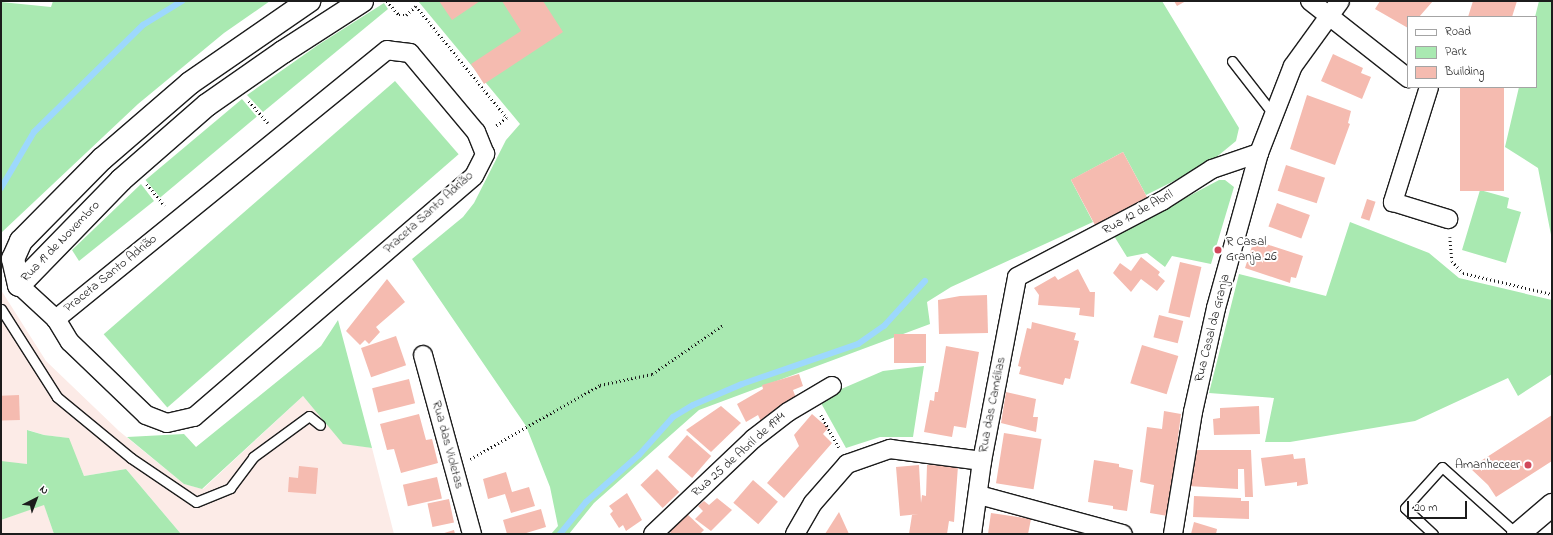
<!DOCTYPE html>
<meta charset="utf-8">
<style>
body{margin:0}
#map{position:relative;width:1553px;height:535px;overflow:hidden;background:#fff;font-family:"Indie Flower",sans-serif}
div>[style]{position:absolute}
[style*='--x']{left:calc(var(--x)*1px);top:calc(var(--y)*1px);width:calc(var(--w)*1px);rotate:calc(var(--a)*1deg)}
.built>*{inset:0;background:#fcebe7}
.green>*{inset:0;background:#a9e9b1;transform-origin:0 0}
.stream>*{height:6px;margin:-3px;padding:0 3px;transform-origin:3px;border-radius:3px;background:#9dd8fd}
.building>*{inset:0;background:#f5bbb0;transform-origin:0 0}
.path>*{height:2.5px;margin-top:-1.25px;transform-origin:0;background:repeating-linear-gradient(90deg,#1c1c1c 0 1px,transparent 0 4px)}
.roads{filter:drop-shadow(1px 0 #1c1c1c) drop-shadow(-1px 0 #1c1c1c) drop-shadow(0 1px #1c1c1c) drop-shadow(0 -1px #1c1c1c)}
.lane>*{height:9px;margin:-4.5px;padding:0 4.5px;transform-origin:4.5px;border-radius:4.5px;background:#fff}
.street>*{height:18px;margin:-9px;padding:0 9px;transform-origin:9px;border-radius:9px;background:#fff}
.secondary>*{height:22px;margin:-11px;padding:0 11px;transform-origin:11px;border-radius:11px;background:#fff}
.dots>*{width:11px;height:11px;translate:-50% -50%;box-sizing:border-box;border:2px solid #fff;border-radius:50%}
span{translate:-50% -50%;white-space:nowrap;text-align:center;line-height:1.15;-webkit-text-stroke:4px #fff;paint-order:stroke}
.street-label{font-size:13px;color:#1c1c1c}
.poi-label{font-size:13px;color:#1c1c1c}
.left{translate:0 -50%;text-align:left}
.right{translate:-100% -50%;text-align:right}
.frame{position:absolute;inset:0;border:2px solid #1c1c1c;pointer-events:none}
.legend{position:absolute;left:1407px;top:16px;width:130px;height:72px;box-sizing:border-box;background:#fff;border:1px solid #a4a4a4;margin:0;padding:5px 7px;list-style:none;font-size:12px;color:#1c1c1c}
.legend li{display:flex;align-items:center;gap:8px;height:20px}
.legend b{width:20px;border:1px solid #a4a4a4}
.north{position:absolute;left:16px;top:479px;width:40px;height:40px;-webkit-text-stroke:3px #fff;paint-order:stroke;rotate:42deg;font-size:11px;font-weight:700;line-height:16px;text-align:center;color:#1c1c1c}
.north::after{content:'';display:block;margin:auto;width:14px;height:18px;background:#1c1c1c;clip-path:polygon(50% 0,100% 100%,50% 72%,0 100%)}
.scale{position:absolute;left:1407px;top:501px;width:60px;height:18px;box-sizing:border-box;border:2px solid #1c1c1c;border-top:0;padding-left:5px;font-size:12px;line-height:14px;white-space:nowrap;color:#1c1c1c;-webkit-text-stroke:3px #fff;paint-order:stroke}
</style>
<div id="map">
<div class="built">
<i style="clip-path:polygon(1px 290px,46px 361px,119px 431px,184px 484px,203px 489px,303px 396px,343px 443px,372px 448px,394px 534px,181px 534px,126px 469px,84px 476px,68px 438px,44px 435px,28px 430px,27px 464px,1px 462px)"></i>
<i style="clip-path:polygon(44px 504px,54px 534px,1px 534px,1px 520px)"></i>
</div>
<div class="green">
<i style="clip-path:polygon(53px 1px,270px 1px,224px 33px,138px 104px,1px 233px,1px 2px,51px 7px)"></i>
<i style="clip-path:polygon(418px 1px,1162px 1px,1239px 128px,1236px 141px,1208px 164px,1146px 195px,1123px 152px,1071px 180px,1093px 222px,951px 287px,927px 302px,930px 324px,699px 410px,594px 503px,569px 534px,551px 534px,558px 526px,550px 487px,526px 426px,412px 259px,463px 217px,474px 203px,506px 140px,520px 124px)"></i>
<i style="clip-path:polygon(1539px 1px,1552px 1px,1552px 240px,1538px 168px,1505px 147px,1519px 87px,1536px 87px,1535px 17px)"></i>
<i style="clip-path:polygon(384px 3px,388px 9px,263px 112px,247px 95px,318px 45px)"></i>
<i style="left:395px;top:81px;width:97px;height:386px;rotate:49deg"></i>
<i style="left:242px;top:99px;width:23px;height:126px;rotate:50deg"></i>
<i style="clip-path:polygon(1219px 180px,1225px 180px,1234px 187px,1211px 264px,1172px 256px,1165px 267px,1147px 253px,1127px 257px,1114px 236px)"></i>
<i style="clip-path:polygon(141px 184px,154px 201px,79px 261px,72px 250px)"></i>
<i style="clip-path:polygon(1480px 190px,1509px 198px,1507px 208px,1521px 212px,1506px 263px,1462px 250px)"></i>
<i style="clip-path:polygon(1350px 222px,1429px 253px,1459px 278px,1552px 300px,1552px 374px,1518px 396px,1508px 378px,1415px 421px,1290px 442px,1265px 442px,1274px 398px,1209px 393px,1239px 274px,1326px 296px)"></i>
<i style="clip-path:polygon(338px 320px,372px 448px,343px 444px,303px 396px,202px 489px,184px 484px,127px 437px,184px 434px,196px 447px,321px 346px)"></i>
<i style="clip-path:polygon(924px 366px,913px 437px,880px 437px,846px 448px,821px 403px,839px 390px,883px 371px)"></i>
<i style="clip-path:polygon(27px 430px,44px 435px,69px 438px,84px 476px,126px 469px,181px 534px,54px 534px,44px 505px,1px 520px,1px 461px,27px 464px)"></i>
</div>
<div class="stream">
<i style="--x:1;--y:188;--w:65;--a:-59.5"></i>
<i style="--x:34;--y:132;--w:153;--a:-44.5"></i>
<i style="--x:143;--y:25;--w:46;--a:-31.6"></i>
<i style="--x:560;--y:534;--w:41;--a:-50.9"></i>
<i style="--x:586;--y:502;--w:71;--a:-41.6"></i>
<i style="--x:639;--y:455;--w:51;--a:-48.2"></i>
<i style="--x:673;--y:417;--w:23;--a:-31"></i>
<i style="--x:693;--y:405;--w:53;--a:-23.2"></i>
<i style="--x:742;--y:384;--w:123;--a:-19"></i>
<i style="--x:858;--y:344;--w:32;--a:-35"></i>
<i style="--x:884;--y:326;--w:61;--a:-47.7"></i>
</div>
<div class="building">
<i style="clip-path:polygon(439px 1px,480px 1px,452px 20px)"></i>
<i style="clip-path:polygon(502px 1px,543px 1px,563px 32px,484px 84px,471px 64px,521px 31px)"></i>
<i style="clip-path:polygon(1174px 1px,1186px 1px,1177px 6px)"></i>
<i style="clip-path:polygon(1380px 1px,1433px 1px,1419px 17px,1408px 17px,1408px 28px,1375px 9px)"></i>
<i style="clip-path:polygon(1473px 1px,1517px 1px,1512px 17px,1468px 17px)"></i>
<i style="clip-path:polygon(1333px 54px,1363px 68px,1361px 73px,1371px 77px,1362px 99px,1321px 81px)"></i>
<i style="left:1460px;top:87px;width:44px;height:104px"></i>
<i style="clip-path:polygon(1307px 95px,1351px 111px,1348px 123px,1350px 124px,1335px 165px,1290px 149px)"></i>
<i style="left:1123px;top:152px;width:55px;height:59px;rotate:62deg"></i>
<i style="left:1286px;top:165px;width:41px;height:27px;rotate:18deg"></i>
<i style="left:1367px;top:199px;width:9px;height:20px;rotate:18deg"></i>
<i style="left:1277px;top:203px;width:35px;height:25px;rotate:20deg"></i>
<i style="clip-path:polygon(1254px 240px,1303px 256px,1296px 278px,1291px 277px,1290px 283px,1245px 268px)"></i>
<i style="clip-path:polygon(1141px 257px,1160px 272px,1158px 275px,1165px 281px,1157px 291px,1141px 279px,1131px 292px,1113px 273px,1120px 263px,1131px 271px)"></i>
<i style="left:1180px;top:262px;width:22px;height:52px;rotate:13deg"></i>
<i style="clip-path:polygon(1078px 269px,1090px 292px,1095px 292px,1094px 317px,1079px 315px,1080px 308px,1038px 305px,1039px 295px,1034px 288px,1055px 276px,1058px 280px)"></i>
<i style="clip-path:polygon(387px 279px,405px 302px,376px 327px,380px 332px,369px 344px,365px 340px,360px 345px,346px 331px)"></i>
<i style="clip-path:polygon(987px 295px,988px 333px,939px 334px,938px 300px,960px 296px)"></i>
<i style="left:1159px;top:315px;width:25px;height:23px;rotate:14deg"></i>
<i style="clip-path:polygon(1032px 322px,1076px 333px,1074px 340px,1079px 341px,1070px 379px,1065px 378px,1063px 385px,1019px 374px,1021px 367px,1018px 366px,1027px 328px,1031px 329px)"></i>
<i style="left:894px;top:334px;width:32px;height:29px"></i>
<i style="left:396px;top:336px;width:31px;height:37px;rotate:71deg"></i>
<i style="left:1142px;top:345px;width:38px;height:40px;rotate:17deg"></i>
<i style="clip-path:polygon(946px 346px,979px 352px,966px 428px,954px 426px,952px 437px,924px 432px,930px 400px,934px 401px,935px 392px,938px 392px)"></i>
<i style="clip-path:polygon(799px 374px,803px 386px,793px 390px,796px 398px,762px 424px,758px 415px,746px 422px,737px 404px,763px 389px,762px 385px)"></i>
<i style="left:409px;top:379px;width:25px;height:38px;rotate:76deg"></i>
<i style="clip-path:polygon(1006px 392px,1036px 399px,1033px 417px,1038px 417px,1036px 432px,1001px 423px)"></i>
<i style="left:19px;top:395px;width:25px;height:18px;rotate:88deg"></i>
<i style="clip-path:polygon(721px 406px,741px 423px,711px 452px,686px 430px)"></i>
<i style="clip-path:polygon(1259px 406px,1260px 434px,1214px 435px,1213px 419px,1220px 418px,1220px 408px)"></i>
<i style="clip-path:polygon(1164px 411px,1181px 414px,1168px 516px,1150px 513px,1154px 485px,1140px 482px,1147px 427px,1162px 429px)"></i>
<i style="clip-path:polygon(419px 414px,426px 440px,432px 439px,438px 463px,401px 473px,394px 449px,387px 450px,380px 424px)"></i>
<i style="clip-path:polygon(812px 414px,828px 428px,823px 434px,832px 443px,784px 498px,767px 483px,799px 446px,794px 435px)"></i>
<i style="clip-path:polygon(1552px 415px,1552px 461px,1496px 497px,1488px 485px,1470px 468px)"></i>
<i style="left:1004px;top:433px;width:38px;height:51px;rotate:9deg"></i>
<i style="left:687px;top:435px;width:32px;height:29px;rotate:41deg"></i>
<i style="clip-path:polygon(1191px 450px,1251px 450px,1253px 497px,1245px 497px,1244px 469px,1238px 469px,1238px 489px,1188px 486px)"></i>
<i style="clip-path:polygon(1293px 454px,1294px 459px,1305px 458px,1308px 484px,1297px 486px,1297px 482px,1265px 486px,1261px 458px)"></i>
<i style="clip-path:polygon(1094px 460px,1119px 464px,1119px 467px,1133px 470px,1127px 511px,1113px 509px,1113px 506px,1088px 502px)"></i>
<i style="clip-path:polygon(919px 465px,921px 503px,922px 495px,926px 496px,927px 465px,958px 466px,954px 522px,949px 521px,947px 534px,909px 534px,912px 515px,919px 514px,900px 516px,896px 467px)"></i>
<i style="clip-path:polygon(299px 466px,318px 468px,316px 494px,288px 492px,289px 477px,298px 478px)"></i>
<i style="left:657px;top:469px;width:32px;height:23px;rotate:46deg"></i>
<i style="clip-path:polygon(506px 472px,512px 492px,529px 487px,535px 506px,511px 513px,505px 494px,488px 499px,483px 479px)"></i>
<i style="left:437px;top:477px;width:22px;height:35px;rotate:77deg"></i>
<i style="left:753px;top:480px;width:33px;height:30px;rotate:41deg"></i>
<i style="clip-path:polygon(627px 493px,642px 520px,626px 531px,623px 525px,619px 528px,610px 514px,613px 511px,609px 506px)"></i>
<i style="clip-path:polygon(1194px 496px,1241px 498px,1241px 501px,1249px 501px,1249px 519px,1193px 517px)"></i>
<i style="clip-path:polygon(717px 498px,732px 510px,711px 531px,695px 519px,703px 511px,698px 506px,704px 501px,709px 505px)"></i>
<i style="left:449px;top:499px;width:24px;height:22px;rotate:78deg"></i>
<i style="clip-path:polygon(541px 509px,546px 527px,523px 534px,507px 534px,503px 520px)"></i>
<i style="clip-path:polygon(684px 511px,704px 530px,700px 534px,672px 534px,667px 529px)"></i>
<i style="clip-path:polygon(839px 512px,849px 534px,825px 534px)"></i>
<i style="clip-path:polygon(991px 513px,1031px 519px,1028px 534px,988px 534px)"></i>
<i style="clip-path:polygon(1194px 522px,1217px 529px,1216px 534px,1191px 534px)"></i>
<i style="clip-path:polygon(454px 530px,455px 534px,441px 534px)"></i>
</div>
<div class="path">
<i style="--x:387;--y:1;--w:18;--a:49"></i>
<i style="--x:399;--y:15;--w:7;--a:0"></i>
<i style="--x:406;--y:15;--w:13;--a:-42"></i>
<i style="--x:416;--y:6;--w:144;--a:50.9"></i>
<i style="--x:507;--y:118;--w:15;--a:143"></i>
<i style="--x:249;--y:101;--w:29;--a:49"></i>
<i style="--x:147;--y:184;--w:28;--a:51"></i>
<i style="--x:1450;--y:237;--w:24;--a:85"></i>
<i style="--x:1452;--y:261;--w:16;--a:47"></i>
<i style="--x:1463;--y:273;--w:91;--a:13.3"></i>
<i style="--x:821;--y:415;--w:37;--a:61"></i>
<i style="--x:470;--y:459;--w:150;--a:-29.6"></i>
<i style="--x:600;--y:385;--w:53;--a:-11.9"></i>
<i style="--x:652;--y:374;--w:86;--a:-34.6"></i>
</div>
<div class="roads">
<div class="lane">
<i style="--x:1232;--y:61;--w:68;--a:52.1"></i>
<i style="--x:1;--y:309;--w:104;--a:57.5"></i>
<i style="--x:57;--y:397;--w:96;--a:39.5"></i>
<i style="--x:131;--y:458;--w:78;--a:34.1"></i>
<i style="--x:196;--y:502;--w:37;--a:-22"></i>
<i style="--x:230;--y:488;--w:39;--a:-53"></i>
<i style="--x:253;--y:457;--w:69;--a:-36.2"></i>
<i style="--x:309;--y:416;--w:14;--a:39"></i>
<i style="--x:1433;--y:534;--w:38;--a:-137"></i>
<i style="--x:1405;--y:508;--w:55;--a:-47.9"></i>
<i style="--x:1442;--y:467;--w:101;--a:41.8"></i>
</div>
<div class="street">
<i style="--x:1310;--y:1;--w:125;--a:38.2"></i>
<i style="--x:1429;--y:87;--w:121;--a:107.4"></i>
<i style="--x:1393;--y:202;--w:58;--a:17.2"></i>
<i style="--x:19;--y:285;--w:50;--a:42.6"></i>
<i style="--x:56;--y:319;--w:27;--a:59"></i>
<i style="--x:70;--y:342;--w:105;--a:43.8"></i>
<i style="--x:146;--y:415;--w:22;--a:21"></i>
<i style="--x:167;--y:423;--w:28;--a:-13"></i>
<i style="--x:194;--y:417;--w:369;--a:-40.7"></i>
<i style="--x:474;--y:176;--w:25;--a:-63"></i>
<i style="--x:485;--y:154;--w:24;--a:-112"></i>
<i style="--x:476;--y:132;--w:103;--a:-129.9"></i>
<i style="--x:410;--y:53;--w:23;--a:-173"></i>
<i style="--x:387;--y:50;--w:427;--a:140.9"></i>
<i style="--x:423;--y:355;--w:186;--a:74.7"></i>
<i style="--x:979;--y:495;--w:149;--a:15.2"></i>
<i style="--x:653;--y:534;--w:138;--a:-43.5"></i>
<i style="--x:753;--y:439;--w:44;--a:-37.6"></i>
<i style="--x:788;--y:412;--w:51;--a:-30.6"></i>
<i style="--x:795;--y:534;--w:36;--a:-60"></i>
<i style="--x:813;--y:503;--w:52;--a:-48.9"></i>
<i style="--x:847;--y:464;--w:46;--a:-19.2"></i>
<i style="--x:890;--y:449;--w:93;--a:7.4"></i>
<i style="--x:972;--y:534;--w:74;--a:-82.2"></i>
<i style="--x:982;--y:461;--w:187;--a:-79.2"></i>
<i style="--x:1017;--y:277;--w:164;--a:-27.7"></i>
<i style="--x:1162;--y:201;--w:59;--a:-32.6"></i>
<i style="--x:1212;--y:169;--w:50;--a:-18.8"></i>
<i style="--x:1173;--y:534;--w:124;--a:-80.7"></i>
<i style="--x:1193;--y:412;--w:107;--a:-77.5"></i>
<i style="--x:1216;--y:308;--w:161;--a:-74.5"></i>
<i style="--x:1259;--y:153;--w:93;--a:-68.7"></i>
<i style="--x:1293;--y:66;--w:80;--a:-54.1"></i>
</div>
<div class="secondary">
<i style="--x:19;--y:285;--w:146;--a:-45.8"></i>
<i style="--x:121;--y:180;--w:114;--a:-41.1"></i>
<i style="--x:207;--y:105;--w:93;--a:-34.9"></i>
<i style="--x:283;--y:52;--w:94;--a:-32.8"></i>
<i style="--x:19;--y:285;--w:27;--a:-103"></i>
<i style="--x:13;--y:259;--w:20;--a:-66"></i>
<i style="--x:21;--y:241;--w:115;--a:-45.4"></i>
<i style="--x:102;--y:159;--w:116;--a:-40.8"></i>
<i style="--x:190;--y:83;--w:145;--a:-34.6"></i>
<i style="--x:1518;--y:534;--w:45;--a:-40.5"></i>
</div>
</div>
<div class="dots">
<i style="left:1218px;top:250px;background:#d1495b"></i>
<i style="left:1528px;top:465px;background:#d1495b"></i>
</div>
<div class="street-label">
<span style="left:429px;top:213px;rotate:-42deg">Praceta Santo Adrião</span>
<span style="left:1138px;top:213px;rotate:-29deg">Rua 12 de Abril</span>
<span style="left:61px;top:242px;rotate:-46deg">Rua 19 de Novembro</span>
<span style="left:111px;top:274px;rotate:-39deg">Praceta Santo Adrião</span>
<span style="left:1213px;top:328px;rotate:-76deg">Rua Casal da Granja</span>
<span style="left:993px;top:405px;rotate:-79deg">Rua das Camélias</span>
<span style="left:447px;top:445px;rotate:75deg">Rua das Violetas</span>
<span style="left:739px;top:455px;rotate:-42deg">Rua 25 de Abril de 1974</span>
</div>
<div class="poi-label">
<span class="left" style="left:1226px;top:250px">R Casal<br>Granja 26</span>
<span class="right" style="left:1520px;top:465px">Amanheceer</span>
</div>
<div class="frame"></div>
<ul class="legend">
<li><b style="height:5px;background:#fff"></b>Road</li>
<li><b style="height:11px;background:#a9e9b1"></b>Park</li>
<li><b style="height:11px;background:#f5bbb0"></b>Building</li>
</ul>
<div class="north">N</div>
<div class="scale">20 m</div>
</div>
